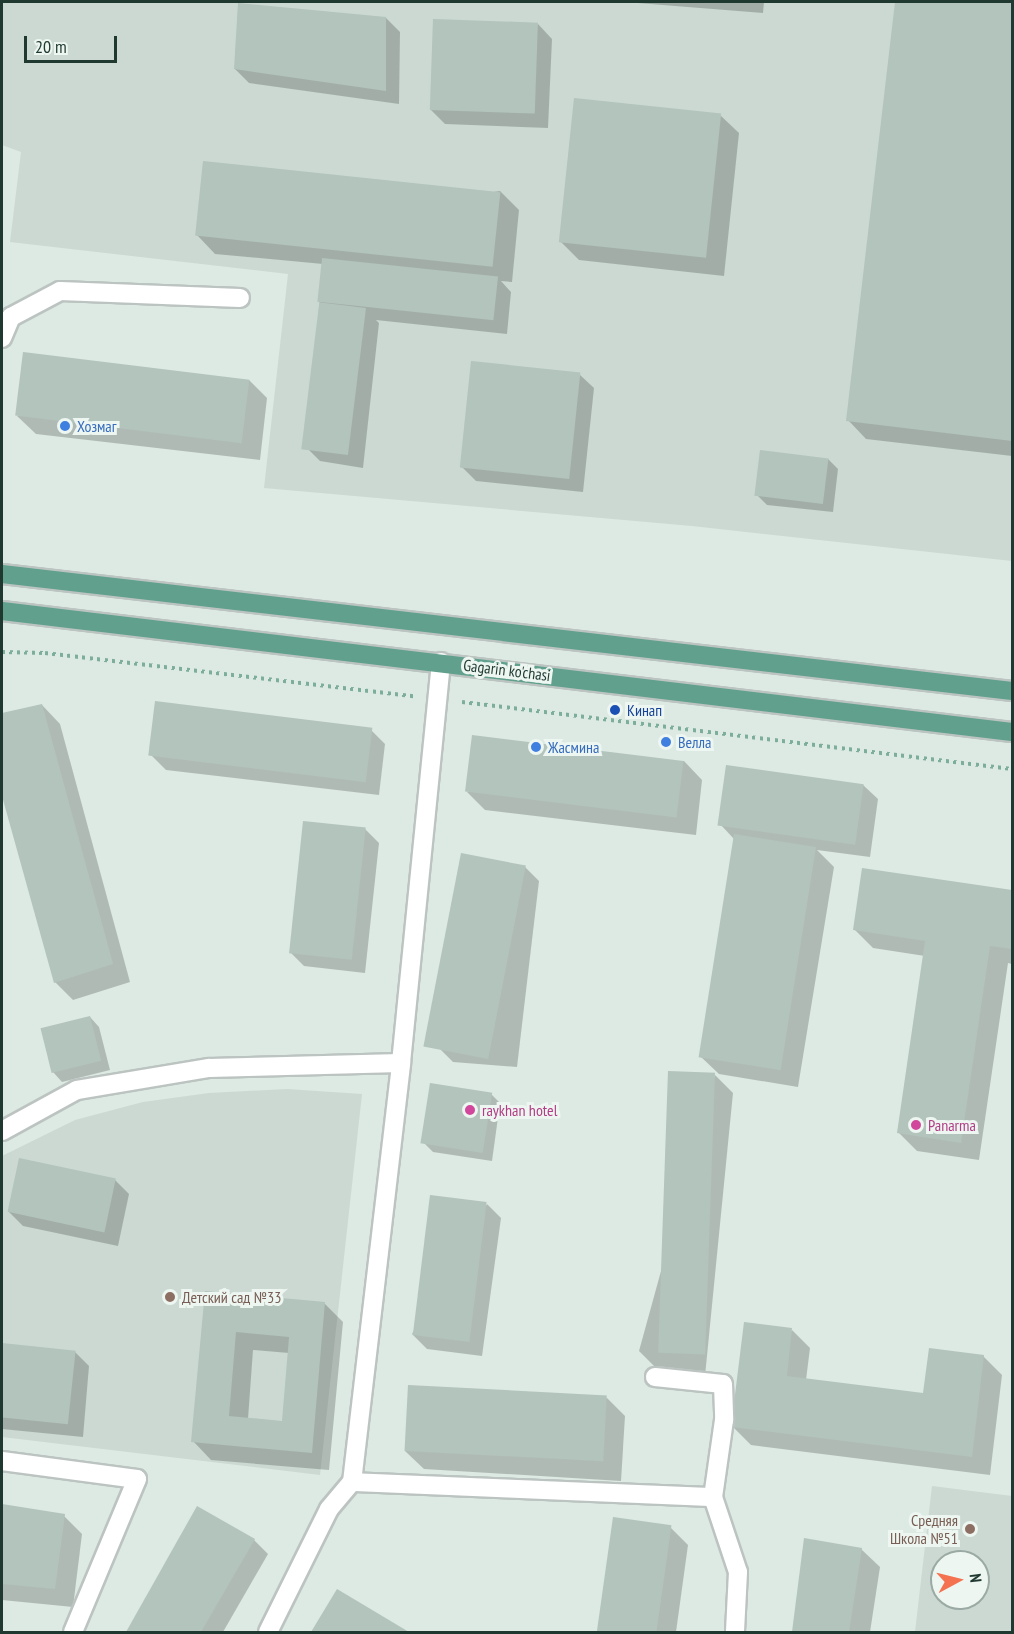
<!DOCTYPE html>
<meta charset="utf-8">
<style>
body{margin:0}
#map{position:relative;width:1014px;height:1634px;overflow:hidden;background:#dde9e3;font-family:"PT Sans Narrow",sans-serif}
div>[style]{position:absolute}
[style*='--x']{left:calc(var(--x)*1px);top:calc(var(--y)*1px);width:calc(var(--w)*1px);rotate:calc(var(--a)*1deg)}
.built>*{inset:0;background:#cbd9d2}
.shadow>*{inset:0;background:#0003}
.building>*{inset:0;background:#b2c4bc;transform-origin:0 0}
.path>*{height:4px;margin-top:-2px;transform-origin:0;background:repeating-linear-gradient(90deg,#7dae9c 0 3px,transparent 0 7.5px)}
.roads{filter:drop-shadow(2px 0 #bcc4c1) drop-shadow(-2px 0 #bcc4c1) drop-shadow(0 2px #bcc4c1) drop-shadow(0 -2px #bcc4c1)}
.minor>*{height:18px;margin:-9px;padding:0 9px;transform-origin:9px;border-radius:9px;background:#fff}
.major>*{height:18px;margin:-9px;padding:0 9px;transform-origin:9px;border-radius:9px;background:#60a08d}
.dots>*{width:16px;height:16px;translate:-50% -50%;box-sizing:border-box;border:3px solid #edf6f1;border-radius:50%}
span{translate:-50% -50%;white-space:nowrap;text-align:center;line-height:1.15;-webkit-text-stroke:6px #edf6f1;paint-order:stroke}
.shop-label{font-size:16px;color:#366cbe}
.left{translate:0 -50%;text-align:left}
.street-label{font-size:16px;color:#1f3931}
.transit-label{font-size:16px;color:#164399}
.hotel-label{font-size:16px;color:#b23c85}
.education-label{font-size:16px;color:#785e54}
.right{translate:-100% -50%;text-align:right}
.frame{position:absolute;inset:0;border:3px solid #1f3931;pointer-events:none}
.north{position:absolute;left:930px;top:1550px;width:60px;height:60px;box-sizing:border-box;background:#edf6f1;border:2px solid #9baaa4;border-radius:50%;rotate:83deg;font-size:16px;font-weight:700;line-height:24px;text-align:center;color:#1f3931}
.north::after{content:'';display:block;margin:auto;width:21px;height:27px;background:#f47250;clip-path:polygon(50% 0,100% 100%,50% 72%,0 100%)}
.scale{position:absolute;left:24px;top:36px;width:93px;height:27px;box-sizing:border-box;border:3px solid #1f3931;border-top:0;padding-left:8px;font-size:18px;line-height:21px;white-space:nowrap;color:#1f3931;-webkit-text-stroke:4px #edf6f1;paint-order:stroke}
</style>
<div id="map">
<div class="built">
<i style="clip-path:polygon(2px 2px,1012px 2px,1012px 561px,692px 526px,264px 488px,288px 274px,10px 242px,21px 152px,2px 145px)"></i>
<i style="clip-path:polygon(287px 1089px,362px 1094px,320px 1475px,2px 1437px,2px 1156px,75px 1120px,143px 1102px,209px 1093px)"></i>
<i style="clip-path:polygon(evenodd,932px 1486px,1012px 1496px,1012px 1632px,915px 1632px,932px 1486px,942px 1562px,978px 1562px,978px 1598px,942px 1598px,942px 1562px)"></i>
</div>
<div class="shadow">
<i style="clip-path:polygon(625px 2px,764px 2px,763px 13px)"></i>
<i style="clip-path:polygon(897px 2px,1012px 2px,1012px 456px,866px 439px,848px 420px)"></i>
<i style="clip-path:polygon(386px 18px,400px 32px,399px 104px,249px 83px,235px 69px)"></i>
<i style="clip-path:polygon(538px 24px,552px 39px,548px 128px,445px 124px,431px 110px)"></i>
<i style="clip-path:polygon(720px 115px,739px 133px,724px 276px,579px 260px,561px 242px)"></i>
<i style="clip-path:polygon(500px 191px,519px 210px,512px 282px,501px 281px,511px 292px,507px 334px,376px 320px,379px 323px,363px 468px,320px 461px,306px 447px,333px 315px,319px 302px,323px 264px,215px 254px,197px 235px)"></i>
<i style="clip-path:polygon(579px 374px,594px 388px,583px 492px,476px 481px,462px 467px)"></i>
<i style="clip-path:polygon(249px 380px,267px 398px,260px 460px,36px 434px,17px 416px)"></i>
<i style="clip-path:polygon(828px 459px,838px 469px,833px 512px,767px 505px,757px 495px)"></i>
<i style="clip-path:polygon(42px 705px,60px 724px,130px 982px,73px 1000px,55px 982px,2px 791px,2px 715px)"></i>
<i style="clip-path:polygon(371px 730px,385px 744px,379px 795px,166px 770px,151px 755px)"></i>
<i style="clip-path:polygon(684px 761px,702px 780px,696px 835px,485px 810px,467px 792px)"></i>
<i style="clip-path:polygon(863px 785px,878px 799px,870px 857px,817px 850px,834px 867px,798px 1087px,719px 1074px,700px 1056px,734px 839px,720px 824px)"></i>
<i style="clip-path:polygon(365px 829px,379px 843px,365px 973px,304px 966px,290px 952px)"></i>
<i style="clip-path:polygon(525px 867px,539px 881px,517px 1067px,453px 1062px,439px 1048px)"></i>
<i style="clip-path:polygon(863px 869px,1012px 892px,1012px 964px,1008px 963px,979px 1160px,917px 1151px,899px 1133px,925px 956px,873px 948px,855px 930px)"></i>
<i style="clip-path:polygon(90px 1017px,99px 1027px,110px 1070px,62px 1082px,53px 1072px)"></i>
<i style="clip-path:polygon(715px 1075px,733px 1093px,705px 1376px,657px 1369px,639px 1351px)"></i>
<i style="clip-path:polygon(491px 1094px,500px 1103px,492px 1161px,433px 1152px,423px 1142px)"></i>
<i style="clip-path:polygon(115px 1180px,129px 1194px,118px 1246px,23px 1226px,9px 1212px)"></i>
<i style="clip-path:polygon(487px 1204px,501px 1218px,482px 1356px,427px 1349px,412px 1334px)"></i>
<i style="clip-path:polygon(evenodd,206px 1293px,325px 1304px,343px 1322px,329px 1470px,211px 1460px,193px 1441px,206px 1293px,253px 1350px,289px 1353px,284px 1423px,248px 1419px,253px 1350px)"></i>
<i style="clip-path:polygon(792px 1330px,810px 1348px,806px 1380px,924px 1395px,983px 1356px,1002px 1375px,990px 1475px,751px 1445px,733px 1427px)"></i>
<i style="clip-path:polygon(2px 1345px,75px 1352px,89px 1366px,83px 1437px,2px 1429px)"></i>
<i style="clip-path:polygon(607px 1398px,625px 1416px,621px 1481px,424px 1469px,405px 1451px)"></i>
<i style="clip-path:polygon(2px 1505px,64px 1516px,82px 1534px,73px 1607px,2px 1600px)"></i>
<i style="clip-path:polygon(198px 1508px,254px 1540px,268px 1554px,223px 1632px,127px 1632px)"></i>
<i style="clip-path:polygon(614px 1519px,670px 1527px,688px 1545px,676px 1632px,598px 1632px)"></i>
<i style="clip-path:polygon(805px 1540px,861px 1549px,880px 1567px,870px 1632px,793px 1632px)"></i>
<i style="clip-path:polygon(338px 1591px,406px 1632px,313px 1632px)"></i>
</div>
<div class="building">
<i style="clip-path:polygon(895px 2px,1012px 2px,1012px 441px,846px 421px)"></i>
<i style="clip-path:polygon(238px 3px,386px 17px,386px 91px,234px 69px)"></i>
<i style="left:433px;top:19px;width:105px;height:91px;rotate:2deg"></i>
<i style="left:574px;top:98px;width:148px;height:145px;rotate:6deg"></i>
<i style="left:203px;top:161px;width:299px;height:75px;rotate:6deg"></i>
<i style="left:322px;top:258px;width:177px;height:44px;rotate:6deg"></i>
<i style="left:366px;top:308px;width:148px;height:47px;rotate:97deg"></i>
<i style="left:23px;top:352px;width:228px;height:64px;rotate:7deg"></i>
<i style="left:471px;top:361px;width:110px;height:107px;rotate:6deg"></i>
<i style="left:760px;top:450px;width:69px;height:46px;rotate:7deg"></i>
<i style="left:155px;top:701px;width:219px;height:55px;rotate:7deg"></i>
<i style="clip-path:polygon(42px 704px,113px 964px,54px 983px,2px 796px,2px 713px)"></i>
<i style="left:472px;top:735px;width:213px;height:57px;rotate:7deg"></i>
<i style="left:726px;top:765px;width:139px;height:61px;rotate:8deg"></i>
<i style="left:303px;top:821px;width:63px;height:133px;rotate:6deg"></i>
<i style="left:734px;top:834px;width:83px;height:226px;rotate:9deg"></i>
<i style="left:461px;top:853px;width:66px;height:197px;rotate:11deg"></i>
<i style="clip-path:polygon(862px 868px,1012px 890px,1012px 949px,990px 946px,961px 1143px,897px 1133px,925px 941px,853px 930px)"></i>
<i style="left:90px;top:1016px;width:46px;height:51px;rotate:76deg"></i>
<i style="left:668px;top:1071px;width:47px;height:282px;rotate:2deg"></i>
<i style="left:430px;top:1083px;width:63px;height:61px;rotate:9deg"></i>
<i style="left:19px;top:1158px;width:99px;height:55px;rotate:12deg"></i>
<i style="left:430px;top:1195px;width:57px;height:141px;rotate:7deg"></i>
<i style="clip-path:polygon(evenodd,205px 1291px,325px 1302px,312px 1453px,191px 1442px,205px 1291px,236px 1332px,289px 1337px,282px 1421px,229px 1416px,236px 1332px)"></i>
<i style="clip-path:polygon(744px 1322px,792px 1328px,787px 1376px,923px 1393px,929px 1348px,984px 1355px,972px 1457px,731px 1427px)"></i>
<i style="left:2px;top:1343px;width:74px;height:74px;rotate:6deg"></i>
<i style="left:408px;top:1385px;width:199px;height:66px;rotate:3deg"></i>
<i style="clip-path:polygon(2px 1504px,65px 1514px,55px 1589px,2px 1584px)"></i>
<i style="clip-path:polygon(197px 1506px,255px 1539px,201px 1632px,126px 1632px)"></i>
<i style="left:613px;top:1517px;width:59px;height:116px;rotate:8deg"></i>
<i style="clip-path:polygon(804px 1538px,862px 1548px,849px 1632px,792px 1632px)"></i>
<i style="clip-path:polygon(337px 1589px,409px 1632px,311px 1632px)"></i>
</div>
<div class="path">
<i style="--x:2;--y:652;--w:43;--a:1.3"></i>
<i style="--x:45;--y:653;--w:371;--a:6.7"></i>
<i style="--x:462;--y:702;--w:554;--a:6.95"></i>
</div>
<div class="roads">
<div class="minor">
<i style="--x:2;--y:338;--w:23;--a:-67"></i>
<i style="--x:11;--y:317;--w:55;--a:-28"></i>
<i style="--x:60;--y:291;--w:180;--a:2.2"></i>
<i style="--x:2;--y:1131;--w:85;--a:-28.7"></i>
<i style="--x:77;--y:1090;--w:134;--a:-9.5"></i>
<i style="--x:209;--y:1068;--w:192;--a:-1.5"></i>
<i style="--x:655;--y:1377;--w:68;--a:5.9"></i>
<i style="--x:723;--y:1384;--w:36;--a:88"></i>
<i style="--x:724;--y:1420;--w:78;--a:98.1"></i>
<i style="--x:2;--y:1461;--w:136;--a:7.6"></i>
<i style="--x:137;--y:1479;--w:166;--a:112.7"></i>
<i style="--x:352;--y:1482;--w:361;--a:2.4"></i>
<i style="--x:713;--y:1497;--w:79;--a:71.6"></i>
<i style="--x:738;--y:1572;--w:60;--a:92.9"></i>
<i style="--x:268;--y:1632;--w:137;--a:-63.6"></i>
<i style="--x:329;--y:1509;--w:35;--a:-50"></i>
<i style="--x:352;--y:1482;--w:422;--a:-83.3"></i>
<i style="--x:401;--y:1063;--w:403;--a:-84.3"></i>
</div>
<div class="major">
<i style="--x:2;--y:574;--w:1017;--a:6.61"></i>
<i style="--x:2;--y:611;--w:1017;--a:6.83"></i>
</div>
</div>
<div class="dots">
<i style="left:65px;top:426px;background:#3f7fe0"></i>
<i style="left:615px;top:710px;background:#1a4fb4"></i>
<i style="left:666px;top:742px;background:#3f7fe0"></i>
<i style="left:536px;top:747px;background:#3f7fe0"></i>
<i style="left:470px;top:1110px;background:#d1479c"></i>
<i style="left:916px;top:1125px;background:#d1479c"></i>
<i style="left:170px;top:1297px;background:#8d6e63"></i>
<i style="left:970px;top:1529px;background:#8d6e63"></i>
</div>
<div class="shop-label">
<span class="left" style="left:77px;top:426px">Хозмаг</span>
<span class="left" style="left:678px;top:742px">Велла</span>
<span class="left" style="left:548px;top:747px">Жасмина</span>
</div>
<div class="street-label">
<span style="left:507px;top:670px;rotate:7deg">Gagarin ko'chasi</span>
</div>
<div class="transit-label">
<span class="left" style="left:627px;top:710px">Кинап</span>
</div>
<div class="hotel-label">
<span class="left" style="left:482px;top:1110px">raykhan hotel</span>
<span class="left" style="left:928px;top:1125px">Panarma</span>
</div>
<div class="education-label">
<span class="left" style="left:182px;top:1297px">Детский сад №33</span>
<span class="right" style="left:958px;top:1529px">Средняя<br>Школа №51</span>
</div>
<div class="frame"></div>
<div class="north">N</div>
<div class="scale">20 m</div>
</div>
